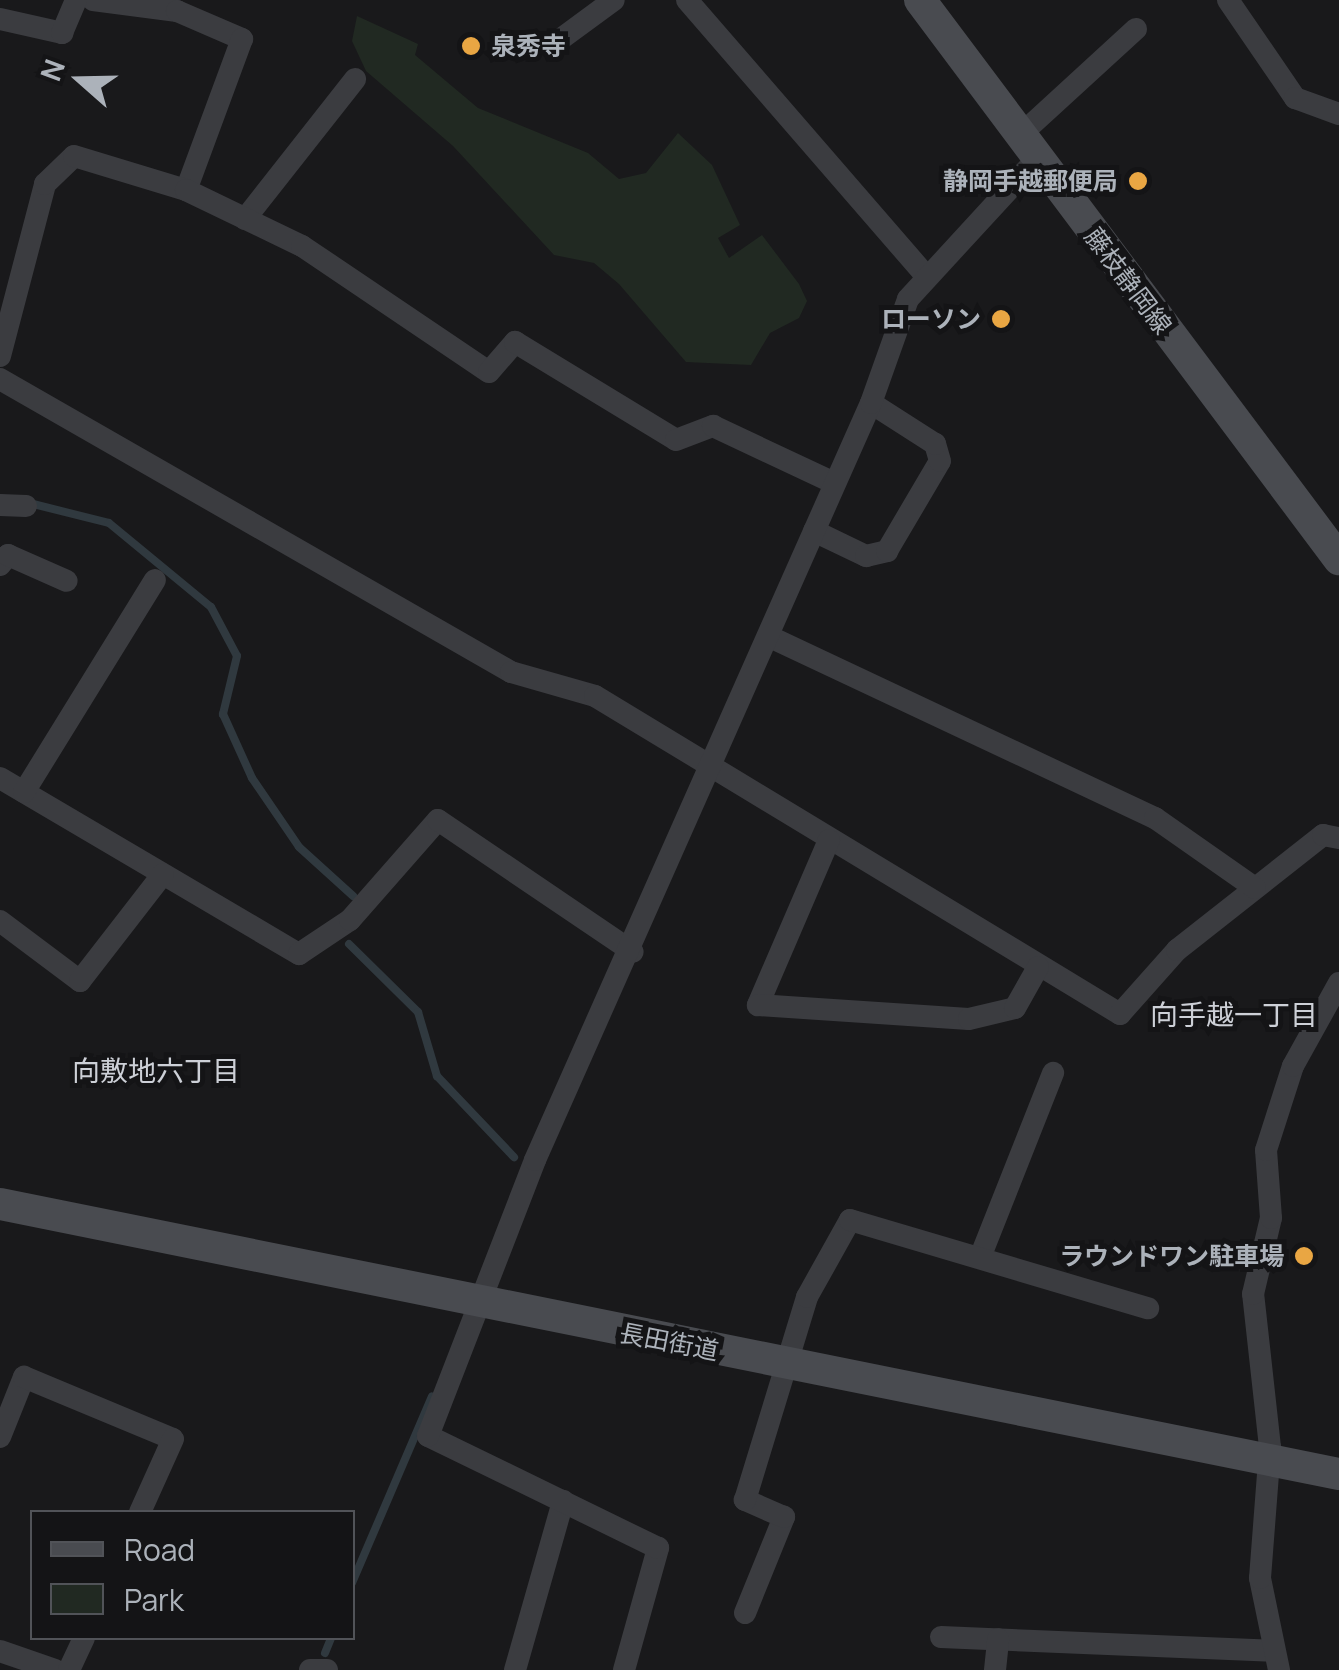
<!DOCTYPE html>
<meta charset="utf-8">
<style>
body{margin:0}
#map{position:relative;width:1339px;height:1670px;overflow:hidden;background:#19191b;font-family:Manrope,"Noto Sans JP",sans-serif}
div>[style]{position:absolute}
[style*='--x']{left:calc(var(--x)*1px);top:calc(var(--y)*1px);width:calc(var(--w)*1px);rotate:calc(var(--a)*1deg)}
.green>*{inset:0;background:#212922}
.stream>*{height:8px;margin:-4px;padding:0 4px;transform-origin:4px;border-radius:4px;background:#30393f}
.minor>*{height:22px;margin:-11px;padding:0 11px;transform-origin:11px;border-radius:11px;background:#3b3c40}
.secondary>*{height:32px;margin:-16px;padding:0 16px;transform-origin:16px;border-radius:16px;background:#494b50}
.dots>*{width:28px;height:28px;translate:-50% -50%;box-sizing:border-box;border:5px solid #141416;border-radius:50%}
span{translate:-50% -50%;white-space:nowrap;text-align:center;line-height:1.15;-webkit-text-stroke:10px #141416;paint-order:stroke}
.poi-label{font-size:25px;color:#acb2ba;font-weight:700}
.left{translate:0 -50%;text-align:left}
.right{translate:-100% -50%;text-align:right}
.street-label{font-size:25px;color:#acb2ba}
.neighbourhood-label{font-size:28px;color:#cdd0d7}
.legend{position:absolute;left:30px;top:1510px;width:325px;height:130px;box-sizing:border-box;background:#141416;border:2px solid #515358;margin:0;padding:12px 18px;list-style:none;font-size:30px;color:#acb2ba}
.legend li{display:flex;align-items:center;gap:20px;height:50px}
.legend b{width:50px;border:2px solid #515358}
.north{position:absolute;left:30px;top:30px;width:100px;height:100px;-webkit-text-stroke:8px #141416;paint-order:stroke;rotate:290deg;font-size:28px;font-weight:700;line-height:40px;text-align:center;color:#acb2ba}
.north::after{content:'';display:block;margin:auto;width:35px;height:45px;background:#acb2ba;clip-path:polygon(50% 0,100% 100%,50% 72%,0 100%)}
</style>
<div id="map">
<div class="green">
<i style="clip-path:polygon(357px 16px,418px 44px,415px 55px,478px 108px,588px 153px,619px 179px,646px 173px,678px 133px,712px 165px,740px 225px,718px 238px,729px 258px,762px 235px,799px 284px,807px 301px,799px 318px,770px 333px,751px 365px,686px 362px,619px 284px,594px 263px,554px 255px,453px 146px,366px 71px,352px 41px)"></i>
</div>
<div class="stream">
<i style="--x:33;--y:504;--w:78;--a:14"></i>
<i style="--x:109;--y:523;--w:132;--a:39.5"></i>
<i style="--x:211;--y:607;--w:55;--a:62"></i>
<i style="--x:237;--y:656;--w:60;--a:103.6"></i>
<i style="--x:223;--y:714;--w:70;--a:65.6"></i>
<i style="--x:252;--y:778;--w:83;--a:55.7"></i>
<i style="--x:299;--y:847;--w:73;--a:42.2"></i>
<i style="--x:349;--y:944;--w:97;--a:44.6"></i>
<i style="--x:418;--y:1012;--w:67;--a:73.5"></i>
<i style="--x:437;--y:1076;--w:112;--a:46.5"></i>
<i style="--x:352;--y:1583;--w:203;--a:-66.8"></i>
<i style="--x:325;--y:1653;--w:16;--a:-68"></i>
</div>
<div class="minor">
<i style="--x:93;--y:0;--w:85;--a:7.5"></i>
<i style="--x:177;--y:11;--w:71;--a:23.3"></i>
<i style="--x:242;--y:39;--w:161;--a:110.3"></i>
<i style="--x:687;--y:0;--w:360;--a:49.1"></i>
<i style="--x:1228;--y:0;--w:119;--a:55.6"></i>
<i style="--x:1295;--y:98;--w:47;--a:20"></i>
<i style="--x:0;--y:19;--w:64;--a:12.7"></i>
<i style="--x:62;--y:33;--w:36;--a:-67"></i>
<i style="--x:554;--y:44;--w:74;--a:-36.3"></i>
<i style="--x:1018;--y:137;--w:160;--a:-42.5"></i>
<i style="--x:245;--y:219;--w:178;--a:-51.8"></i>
<i style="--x:0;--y:356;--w:178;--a:-75.3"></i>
<i style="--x:45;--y:184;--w:40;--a:-44"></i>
<i style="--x:74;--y:156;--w:117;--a:16.9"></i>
<i style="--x:186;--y:190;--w:129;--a:25.8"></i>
<i style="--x:302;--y:246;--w:225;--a:34"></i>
<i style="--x:489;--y:372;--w:40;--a:-49"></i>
<i style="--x:515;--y:342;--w:188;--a:31.3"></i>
<i style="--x:676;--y:440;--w:40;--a:-21"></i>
<i style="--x:713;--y:426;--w:134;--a:25.2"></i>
<i style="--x:0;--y:379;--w:589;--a:29.83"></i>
<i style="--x:511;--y:672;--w:87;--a:15.9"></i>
<i style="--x:595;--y:696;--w:614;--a:31.2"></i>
<i style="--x:1120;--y:1014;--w:86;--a:-48.3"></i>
<i style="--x:1177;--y:950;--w:186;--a:-38.2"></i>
<i style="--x:1323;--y:835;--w:16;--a:11"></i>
<i style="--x:0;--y:505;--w:26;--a:2"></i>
<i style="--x:814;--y:531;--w:58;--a:25.7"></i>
<i style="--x:866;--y:556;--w:22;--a:-13"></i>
<i style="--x:887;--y:551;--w:104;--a:-59.5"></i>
<i style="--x:940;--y:461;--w:18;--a:-106"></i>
<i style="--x:935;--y:444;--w:76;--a:-147.4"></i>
<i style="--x:0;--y:565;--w:13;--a:-51"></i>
<i style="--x:8;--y:555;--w:64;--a:23.8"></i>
<i style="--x:768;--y:636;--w:428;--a:25.2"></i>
<i style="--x:1155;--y:818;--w:122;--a:35"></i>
<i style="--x:0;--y:778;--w:347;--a:30.5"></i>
<i style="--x:299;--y:954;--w:61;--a:-33.7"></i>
<i style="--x:350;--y:920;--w:133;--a:-48.7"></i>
<i style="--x:438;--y:820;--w:235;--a:34.1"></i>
<i style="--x:24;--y:792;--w:249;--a:-58.3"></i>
<i style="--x:829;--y:840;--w:180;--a:113.3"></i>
<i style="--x:758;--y:1005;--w:211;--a:3.8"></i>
<i style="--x:969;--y:1019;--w:47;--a:-13.4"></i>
<i style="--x:1015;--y:1008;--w:47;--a:-60.7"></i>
<i style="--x:0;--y:921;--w:100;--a:36.9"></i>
<i style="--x:80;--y:981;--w:135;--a:-52.2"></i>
<i style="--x:981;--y:1255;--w:196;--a:-68.4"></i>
<i style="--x:0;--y:1437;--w:65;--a:-68.2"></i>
<i style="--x:24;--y:1377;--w:161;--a:22.6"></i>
<i style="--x:173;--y:1439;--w:80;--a:114.3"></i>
<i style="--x:745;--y:1613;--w:104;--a:-67.9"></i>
<i style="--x:784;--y:1517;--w:43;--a:-156.4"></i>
<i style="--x:745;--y:1500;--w:212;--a:-73"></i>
<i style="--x:807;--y:1297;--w:88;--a:-60.8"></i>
<i style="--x:850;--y:1220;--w:311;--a:16.5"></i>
<i style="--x:941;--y:1637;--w:331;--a:2.4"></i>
<i style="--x:0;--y:1651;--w:58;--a:19.1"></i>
<i style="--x:69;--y:1670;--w:35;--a:-65"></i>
<i style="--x:310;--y:1670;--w:17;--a:0"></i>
<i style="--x:515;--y:1670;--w:176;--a:-74.1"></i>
<i style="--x:624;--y:1670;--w:127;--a:-74.4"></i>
<i style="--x:658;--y:1548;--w:256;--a:-154"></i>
<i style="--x:428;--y:1436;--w:296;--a:-68.8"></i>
<i style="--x:535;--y:1160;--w:828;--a:-66.07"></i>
<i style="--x:871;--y:403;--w:110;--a:-70.4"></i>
<i style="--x:908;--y:299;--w:189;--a:-47.4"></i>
<i style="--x:995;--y:1670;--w:31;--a:-84"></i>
<i style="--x:1279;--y:1670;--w:94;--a:-101.7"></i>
<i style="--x:1260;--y:1578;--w:131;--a:-85.6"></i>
<i style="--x:1270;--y:1447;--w:154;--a:-96.3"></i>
<i style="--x:1253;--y:1294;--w:78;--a:-76.7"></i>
<i style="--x:1271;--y:1218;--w:68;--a:-94.2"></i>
<i style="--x:1266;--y:1150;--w:88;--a:-72.2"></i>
<i style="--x:1293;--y:1066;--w:95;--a:-61"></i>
</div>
<div class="secondary">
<i style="--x:920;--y:0;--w:699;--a:53.15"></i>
<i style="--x:0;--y:1204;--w:1366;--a:11.4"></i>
</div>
<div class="dots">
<i style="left:471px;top:46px;background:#e9a643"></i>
<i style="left:1138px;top:181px;background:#e9a643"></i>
<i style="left:1001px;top:319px;background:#e9a643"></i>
<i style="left:1304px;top:1256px;background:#e9a643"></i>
</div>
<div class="poi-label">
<span class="left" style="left:491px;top:46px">泉秀寺</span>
<span class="right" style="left:1118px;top:181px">静岡手越郵便局</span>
<span class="right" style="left:981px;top:319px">ローソン</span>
<span class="right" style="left:1284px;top:1256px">ラウンドワン駐車場</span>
</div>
<div class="street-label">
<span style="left:1128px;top:281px;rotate:53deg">藤枝静岡線</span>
<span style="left:669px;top:1342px;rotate:11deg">長田街道</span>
</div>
<div class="neighbourhood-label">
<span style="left:1234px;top:1014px">向手越一丁目</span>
<span style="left:156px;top:1070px">向敷地六丁目</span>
</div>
<ul class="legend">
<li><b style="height:12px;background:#494b50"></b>Road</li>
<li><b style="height:28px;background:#212922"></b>Park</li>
</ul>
<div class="north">N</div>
</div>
